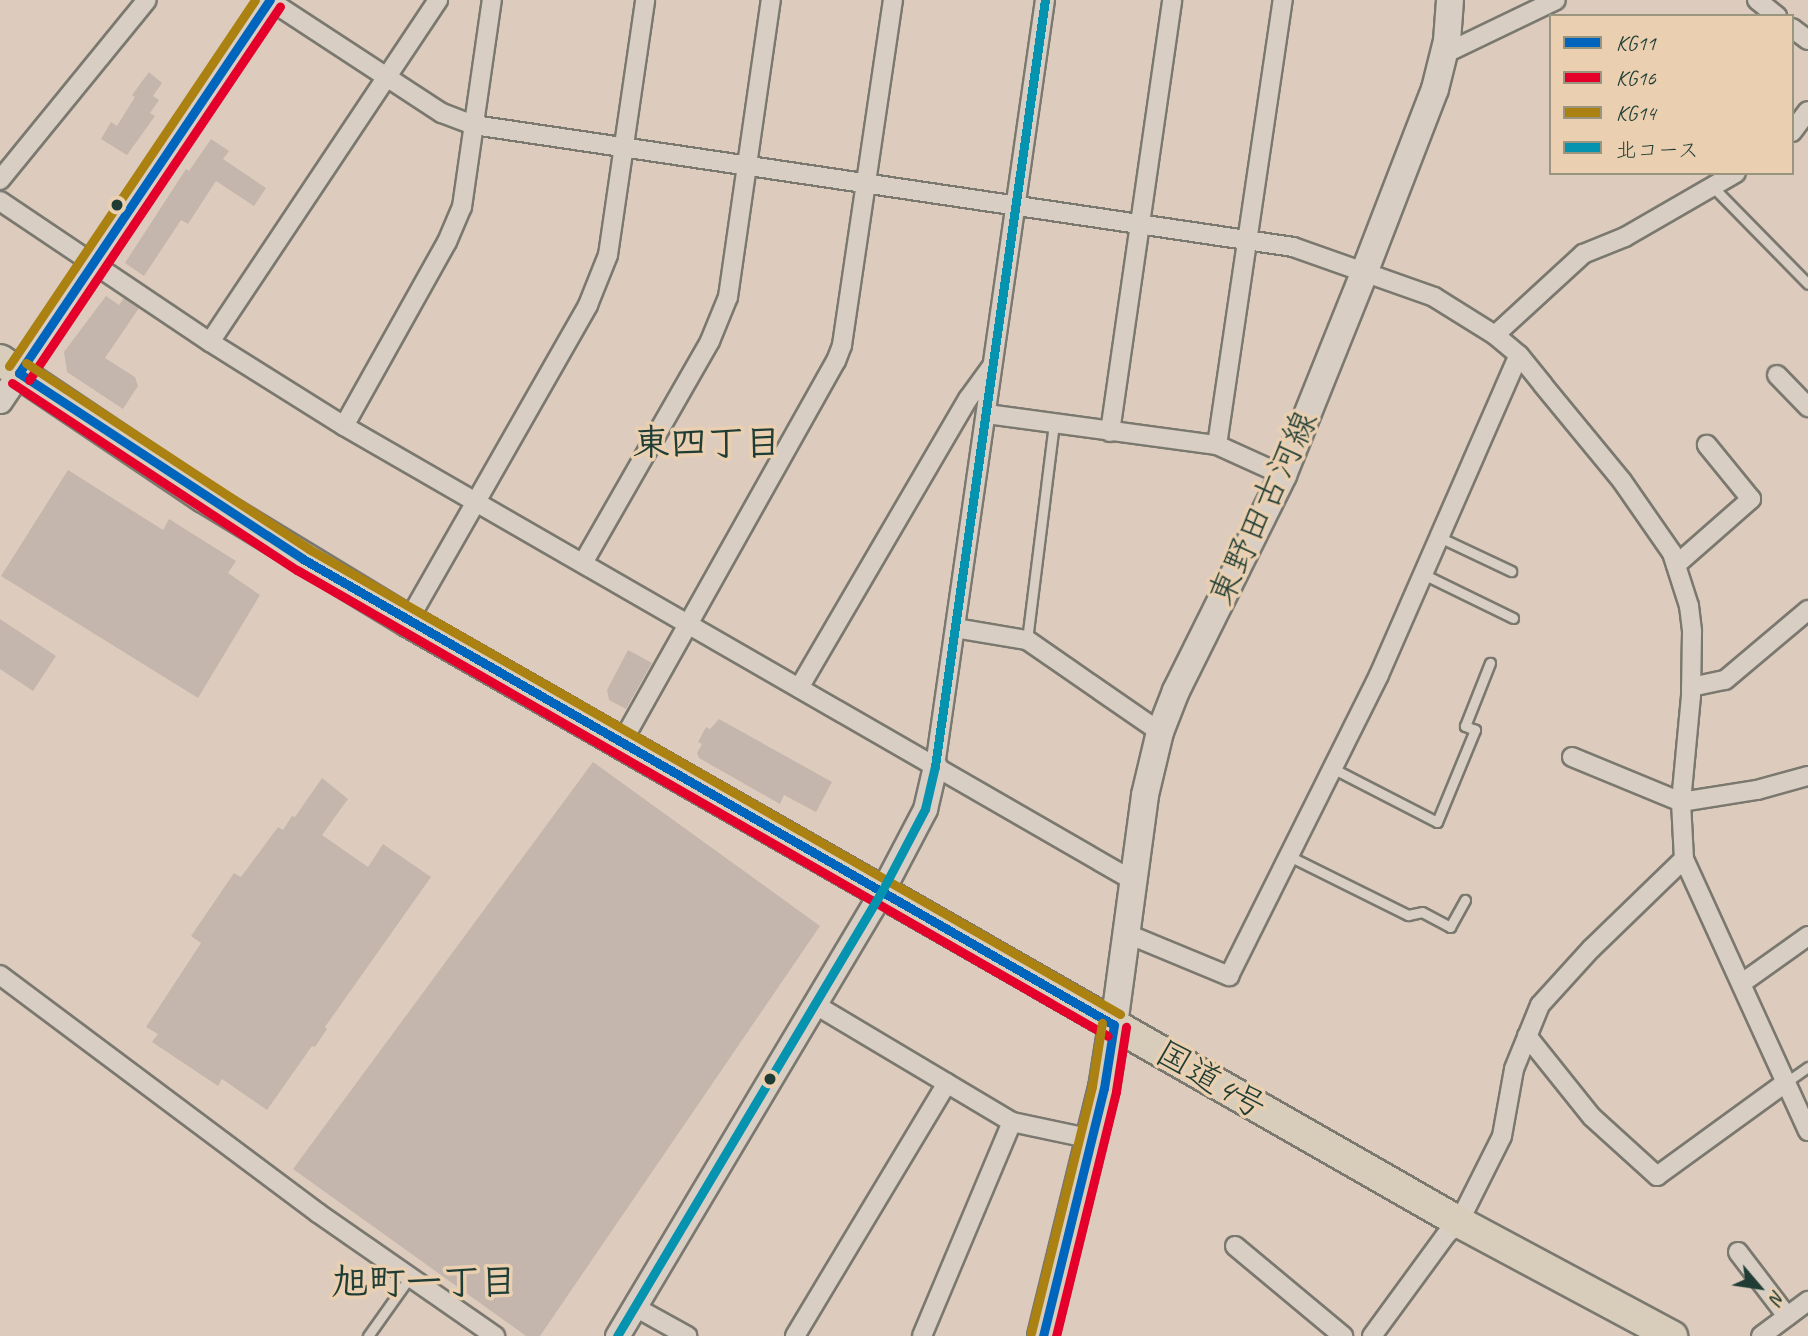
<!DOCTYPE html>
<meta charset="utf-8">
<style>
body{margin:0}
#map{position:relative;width:1808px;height:1336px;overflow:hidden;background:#ddccbd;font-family:Caveat,"Klee One",sans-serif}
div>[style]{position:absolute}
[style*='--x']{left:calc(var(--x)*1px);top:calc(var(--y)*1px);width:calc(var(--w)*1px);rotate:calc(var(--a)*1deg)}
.building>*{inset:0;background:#c4b6ac}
.roads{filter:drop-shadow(2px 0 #7a786f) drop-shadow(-2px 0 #7a786f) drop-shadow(0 2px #7a786f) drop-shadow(0 -2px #7a786f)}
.service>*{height:9px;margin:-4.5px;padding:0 4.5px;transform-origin:4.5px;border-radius:4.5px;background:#d8cec3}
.minor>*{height:18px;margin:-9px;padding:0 9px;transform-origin:9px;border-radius:9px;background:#d8cec3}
.tertiary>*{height:23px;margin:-11.5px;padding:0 11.5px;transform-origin:11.5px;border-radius:11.5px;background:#d8cec3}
.secondary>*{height:26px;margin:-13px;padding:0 13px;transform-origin:13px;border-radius:13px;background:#d8cec3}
.trunk>*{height:30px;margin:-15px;padding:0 15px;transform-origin:15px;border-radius:15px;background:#d7cdba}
.bus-1>*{height:9px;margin:-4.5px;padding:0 4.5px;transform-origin:4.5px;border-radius:4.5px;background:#0065bd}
.bus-2>*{height:9px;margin:-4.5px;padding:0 4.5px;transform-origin:4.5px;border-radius:4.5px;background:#e4002b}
.bus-3>*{height:9px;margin:-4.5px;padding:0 4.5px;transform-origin:4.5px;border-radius:4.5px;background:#ab8112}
.bus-4>*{height:9px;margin:-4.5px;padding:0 4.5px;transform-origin:4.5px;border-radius:4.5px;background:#0693af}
.dots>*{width:19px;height:19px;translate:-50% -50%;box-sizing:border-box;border:4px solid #ead0b1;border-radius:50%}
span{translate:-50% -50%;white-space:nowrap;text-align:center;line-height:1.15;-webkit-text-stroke:7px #ead0b1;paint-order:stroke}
.street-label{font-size:35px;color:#1f3d34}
.neighbourhood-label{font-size:37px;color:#1f3d34;font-weight:700}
.legend{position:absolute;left:1549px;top:14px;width:245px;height:161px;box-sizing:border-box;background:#ead0b1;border:2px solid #99957f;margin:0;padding:9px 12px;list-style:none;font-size:21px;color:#1f3d34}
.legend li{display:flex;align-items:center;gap:14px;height:35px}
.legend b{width:35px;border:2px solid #99957f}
.north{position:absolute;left:1724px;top:1252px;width:70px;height:70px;-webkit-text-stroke:5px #ead0b1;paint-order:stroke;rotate:119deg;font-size:19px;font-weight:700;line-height:28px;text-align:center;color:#1f3d34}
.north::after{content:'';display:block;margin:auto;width:24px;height:32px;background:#1f3d34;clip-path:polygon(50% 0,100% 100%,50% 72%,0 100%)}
</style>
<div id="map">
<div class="building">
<i style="clip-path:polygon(149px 72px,162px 83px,153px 96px,159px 100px,150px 113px,155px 116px,127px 155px,101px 139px,111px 122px,117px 126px,135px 97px,132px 95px)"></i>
<i style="clip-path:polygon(211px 139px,229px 151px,223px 159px,266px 188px,254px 206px,216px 181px,188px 224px,181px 220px,144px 276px,125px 263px,186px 169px,189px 171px)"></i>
<i style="clip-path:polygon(106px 296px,119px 305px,124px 298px,139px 308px,105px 358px,135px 377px,138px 386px,123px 409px,67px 372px,64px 352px)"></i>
<i style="clip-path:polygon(68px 470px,163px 530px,169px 519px,236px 561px,228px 573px,260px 595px,198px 698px,1px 576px)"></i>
<i style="clip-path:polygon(0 619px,56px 656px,33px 691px,0 669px)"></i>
<i style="clip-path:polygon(628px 650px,652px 663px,626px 709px,609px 700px,607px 690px)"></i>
<i style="clip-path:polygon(719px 719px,832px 782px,816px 812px,784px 795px,780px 804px,699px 758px,697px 753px,702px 744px,698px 742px,706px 727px,710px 729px)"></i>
<i style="clip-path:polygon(593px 762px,820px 926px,540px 1336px,526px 1336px,293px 1169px)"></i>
<i style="clip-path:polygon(322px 778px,348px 799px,322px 835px,368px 867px,383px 844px,431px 877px,325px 1027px,327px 1029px,315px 1047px,312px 1046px,267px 1110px,222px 1079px,218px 1086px,152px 1042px,158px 1034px,146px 1027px,201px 943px,191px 936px,234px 873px,241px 877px,278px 827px,283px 830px,292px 816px,295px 817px)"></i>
</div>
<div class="roads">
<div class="service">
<i style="--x:1714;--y:188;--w:134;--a:45.6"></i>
<i style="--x:1439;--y:537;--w:80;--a:25.3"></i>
<i style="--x:1425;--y:575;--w:98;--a:26"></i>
<i style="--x:1027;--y:640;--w:218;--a:-82.9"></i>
<i style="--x:1332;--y:768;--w:118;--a:27.2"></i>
<i style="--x:1437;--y:822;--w:100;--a:-67.6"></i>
<i style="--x:1475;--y:730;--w:11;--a:-158"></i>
<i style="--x:1465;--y:726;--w:68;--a:-68.4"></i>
<i style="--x:1289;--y:856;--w:133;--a:26.4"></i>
<i style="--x:1408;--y:915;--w:14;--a:-12"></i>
<i style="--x:1422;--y:912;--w:32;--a:28"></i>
<i style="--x:1450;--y:927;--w:31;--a:-61"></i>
<i style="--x:1785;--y:1083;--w:28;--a:-35"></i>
<i style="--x:368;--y:1336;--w:72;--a:-54.6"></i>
</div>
<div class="minor">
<i style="--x:269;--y:0;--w:207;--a:33.2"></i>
<i style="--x:442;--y:113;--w:34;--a:21"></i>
<i style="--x:474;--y:125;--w:828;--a:8.47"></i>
<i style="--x:1293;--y:247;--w:150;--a:19.5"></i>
<i style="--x:1434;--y:297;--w:72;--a:31.9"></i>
<i style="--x:1495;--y:335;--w:31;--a:40"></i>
<i style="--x:1519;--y:355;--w:38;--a:51"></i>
<i style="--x:1543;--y:385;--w:124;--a:50.5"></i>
<i style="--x:1622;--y:481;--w:88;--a:55.2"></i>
<i style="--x:1672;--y:553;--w:56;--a:72.2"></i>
<i style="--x:1689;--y:606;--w:26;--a:83"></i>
<i style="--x:1692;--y:632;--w:64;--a:90.9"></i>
<i style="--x:1691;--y:696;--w:106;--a:95.4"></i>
<i style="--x:1681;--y:802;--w:57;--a:87"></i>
<i style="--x:1684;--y:859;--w:299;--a:65.5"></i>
<i style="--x:1757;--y:0;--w:26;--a:39"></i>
<i style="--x:1792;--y:28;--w:20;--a:37"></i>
<i style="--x:1444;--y:54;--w:124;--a:-25.7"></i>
<i style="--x:1792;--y:132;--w:26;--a:-53"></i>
<i style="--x:0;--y:180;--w:232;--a:-50.8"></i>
<i style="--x:0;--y:201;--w:253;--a:33.9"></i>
<i style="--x:210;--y:342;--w:158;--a:32.1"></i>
<i style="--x:344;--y:426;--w:909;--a:29.95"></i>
<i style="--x:1495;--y:335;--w:120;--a:-42.6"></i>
<i style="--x:1583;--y:254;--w:45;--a:-22"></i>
<i style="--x:1625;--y:237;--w:128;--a:-30"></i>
<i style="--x:210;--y:342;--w:411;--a:-56.3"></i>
<i style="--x:1777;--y:375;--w:45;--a:45.9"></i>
<i style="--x:987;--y:414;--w:232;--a:7.7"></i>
<i style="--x:1217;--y:445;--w:72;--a:24.4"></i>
<i style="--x:344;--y:426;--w:211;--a:-60.8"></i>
<i style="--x:447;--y:242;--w:38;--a:-67"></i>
<i style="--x:462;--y:207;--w:209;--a:-81.8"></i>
<i style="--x:1110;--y:432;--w:436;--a:-81.8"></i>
<i style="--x:1217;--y:445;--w:450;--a:-81.6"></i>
<i style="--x:583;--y:563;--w:256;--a:-60.2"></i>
<i style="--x:710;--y:341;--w:48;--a:-67.8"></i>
<i style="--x:728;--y:297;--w:300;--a:-81.8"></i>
<i style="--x:1676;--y:565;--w:100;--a:-41.3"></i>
<i style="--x:1751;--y:499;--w:70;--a:-129.2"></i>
<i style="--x:408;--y:621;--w:364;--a:-60.3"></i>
<i style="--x:588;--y:305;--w:54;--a:-68.2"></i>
<i style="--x:608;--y:255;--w:258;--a:-81.7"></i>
<i style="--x:955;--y:628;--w:73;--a:9.5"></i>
<i style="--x:1027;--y:640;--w:162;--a:34.7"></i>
<i style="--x:1691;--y:687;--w:35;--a:-12"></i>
<i style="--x:1725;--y:680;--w:109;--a:-40.1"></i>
<i style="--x:799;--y:688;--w:335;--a:-59.7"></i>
<i style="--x:968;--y:399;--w:41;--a:-54"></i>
<i style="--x:622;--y:742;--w:437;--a:-60.7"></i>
<i style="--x:836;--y:361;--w:17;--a:-69"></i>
<i style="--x:842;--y:345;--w:349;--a:-81.6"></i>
<i style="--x:1572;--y:757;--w:118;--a:22.4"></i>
<i style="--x:1681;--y:802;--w:77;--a:-9"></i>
<i style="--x:1757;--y:790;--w:53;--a:-15.4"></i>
<i style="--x:935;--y:766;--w:774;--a:-81.83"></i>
<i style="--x:1125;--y:933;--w:113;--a:22.5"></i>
<i style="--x:1229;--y:976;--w:336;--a:-63.5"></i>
<i style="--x:1379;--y:675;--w:349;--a:-66.4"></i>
<i style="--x:0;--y:975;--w:397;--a:36.8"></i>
<i style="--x:318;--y:1213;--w:216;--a:34.8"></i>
<i style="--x:1742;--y:983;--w:81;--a:-35.5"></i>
<i style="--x:814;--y:1004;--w:230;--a:30.8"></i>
<i style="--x:1012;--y:1122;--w:82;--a:12"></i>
<i style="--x:1527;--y:1036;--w:104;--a:51.3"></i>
<i style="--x:1592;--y:1117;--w:88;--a:42.2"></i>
<i style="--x:1657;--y:1176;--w:158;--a:-36"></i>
<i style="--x:1235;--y:1246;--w:141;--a:39.8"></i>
<i style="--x:1738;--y:1252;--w:81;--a:52.6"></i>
<i style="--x:635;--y:1307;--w:60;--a:29.1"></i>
<i style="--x:795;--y:1336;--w:295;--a:-59"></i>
<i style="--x:922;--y:1336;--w:232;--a:-67.2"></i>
<i style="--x:1372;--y:1336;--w:125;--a:-53.8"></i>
<i style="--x:1446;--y:1235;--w:18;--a:-45"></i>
<i style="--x:1459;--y:1222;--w:96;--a:-63.4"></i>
<i style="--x:1502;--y:1136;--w:68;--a:-79.8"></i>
<i style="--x:1514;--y:1069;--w:69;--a:-67.9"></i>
<i style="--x:1540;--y:1005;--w:76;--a:-47.7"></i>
<i style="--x:1591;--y:949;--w:129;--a:-44.1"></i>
<i style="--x:1761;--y:1336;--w:59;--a:-36.7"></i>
</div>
<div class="tertiary">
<i style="--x:0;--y:401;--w:483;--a:-56"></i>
<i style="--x:617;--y:1336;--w:518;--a:-59.23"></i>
<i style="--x:882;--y:891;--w:93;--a:-62.3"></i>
<i style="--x:925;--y:809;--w:44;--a:-76.9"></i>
</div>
<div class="secondary">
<i style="--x:1114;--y:1025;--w:232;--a:-82.3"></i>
<i style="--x:1145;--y:795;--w:65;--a:-76.6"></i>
<i style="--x:1160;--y:732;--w:44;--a:-68.7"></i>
<i style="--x:1176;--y:691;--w:241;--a:-63.6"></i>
<i style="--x:1283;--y:475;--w:218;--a:-68.1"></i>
<i style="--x:1364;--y:273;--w:197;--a:-68.9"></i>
<i style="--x:1435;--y:89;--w:49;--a:-76"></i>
<i style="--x:1447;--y:41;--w:41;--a:-85.8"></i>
</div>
<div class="trunk">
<i style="--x:0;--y:360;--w:246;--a:33.9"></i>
<i style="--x:204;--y:497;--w:239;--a:31.3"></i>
<i style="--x:408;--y:621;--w:1211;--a:29.76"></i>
<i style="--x:1459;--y:1222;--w:242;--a:28.2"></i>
<i style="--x:1043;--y:1336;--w:255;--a:-76.2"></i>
<i style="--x:1104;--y:1088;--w:64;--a:-81"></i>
</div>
</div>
<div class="bus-1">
<i style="--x:19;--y:373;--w:339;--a:33.2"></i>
<i style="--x:303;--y:559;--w:935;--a:29.88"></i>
<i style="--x:19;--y:373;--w:450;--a:-56.1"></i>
<i style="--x:1043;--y:1336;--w:255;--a:-76.2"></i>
<i style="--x:1104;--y:1088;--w:64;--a:-81"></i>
</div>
<div class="bus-2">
<i style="--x:29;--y:380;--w:450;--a:-56.1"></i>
<i style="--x:12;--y:383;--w:341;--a:33.3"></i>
<i style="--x:297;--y:570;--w:935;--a:29.88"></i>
<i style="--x:1056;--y:1336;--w:252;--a:-76.2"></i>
<i style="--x:1116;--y:1091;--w:65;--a:-81.1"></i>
</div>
<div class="bus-3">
<i style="--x:26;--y:363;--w:339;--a:33.3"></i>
<i style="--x:309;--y:549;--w:935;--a:29.83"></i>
<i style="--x:9;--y:366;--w:441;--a:-56.1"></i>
<i style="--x:1031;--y:1333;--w:254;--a:-76.1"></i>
<i style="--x:1092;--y:1086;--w:64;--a:-81"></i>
</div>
<div class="bus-4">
<i style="--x:617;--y:1336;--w:518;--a:-59.23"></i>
<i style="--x:882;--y:891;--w:93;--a:-62.3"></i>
<i style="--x:925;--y:809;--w:44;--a:-76.9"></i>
<i style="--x:935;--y:766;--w:774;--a:-81.83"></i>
</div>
<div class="dots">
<i style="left:117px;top:205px;background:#1f3d34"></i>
<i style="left:770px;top:1079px;background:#1f3d34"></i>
</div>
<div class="street-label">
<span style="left:1263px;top:508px;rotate:-65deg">東野田古河線</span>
<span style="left:1211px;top:1080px;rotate:30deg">国道4号</span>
</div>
<div class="neighbourhood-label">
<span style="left:707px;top:443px">東四丁目</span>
<span style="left:424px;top:1282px">旭町一丁目</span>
</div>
<ul class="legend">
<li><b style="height:9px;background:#0065bd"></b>KG11</li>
<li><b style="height:9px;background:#e4002b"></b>KG16</li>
<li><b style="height:9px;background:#ab8112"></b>KG14</li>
<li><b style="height:9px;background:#0693af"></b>北コース</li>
</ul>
<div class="north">N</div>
</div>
